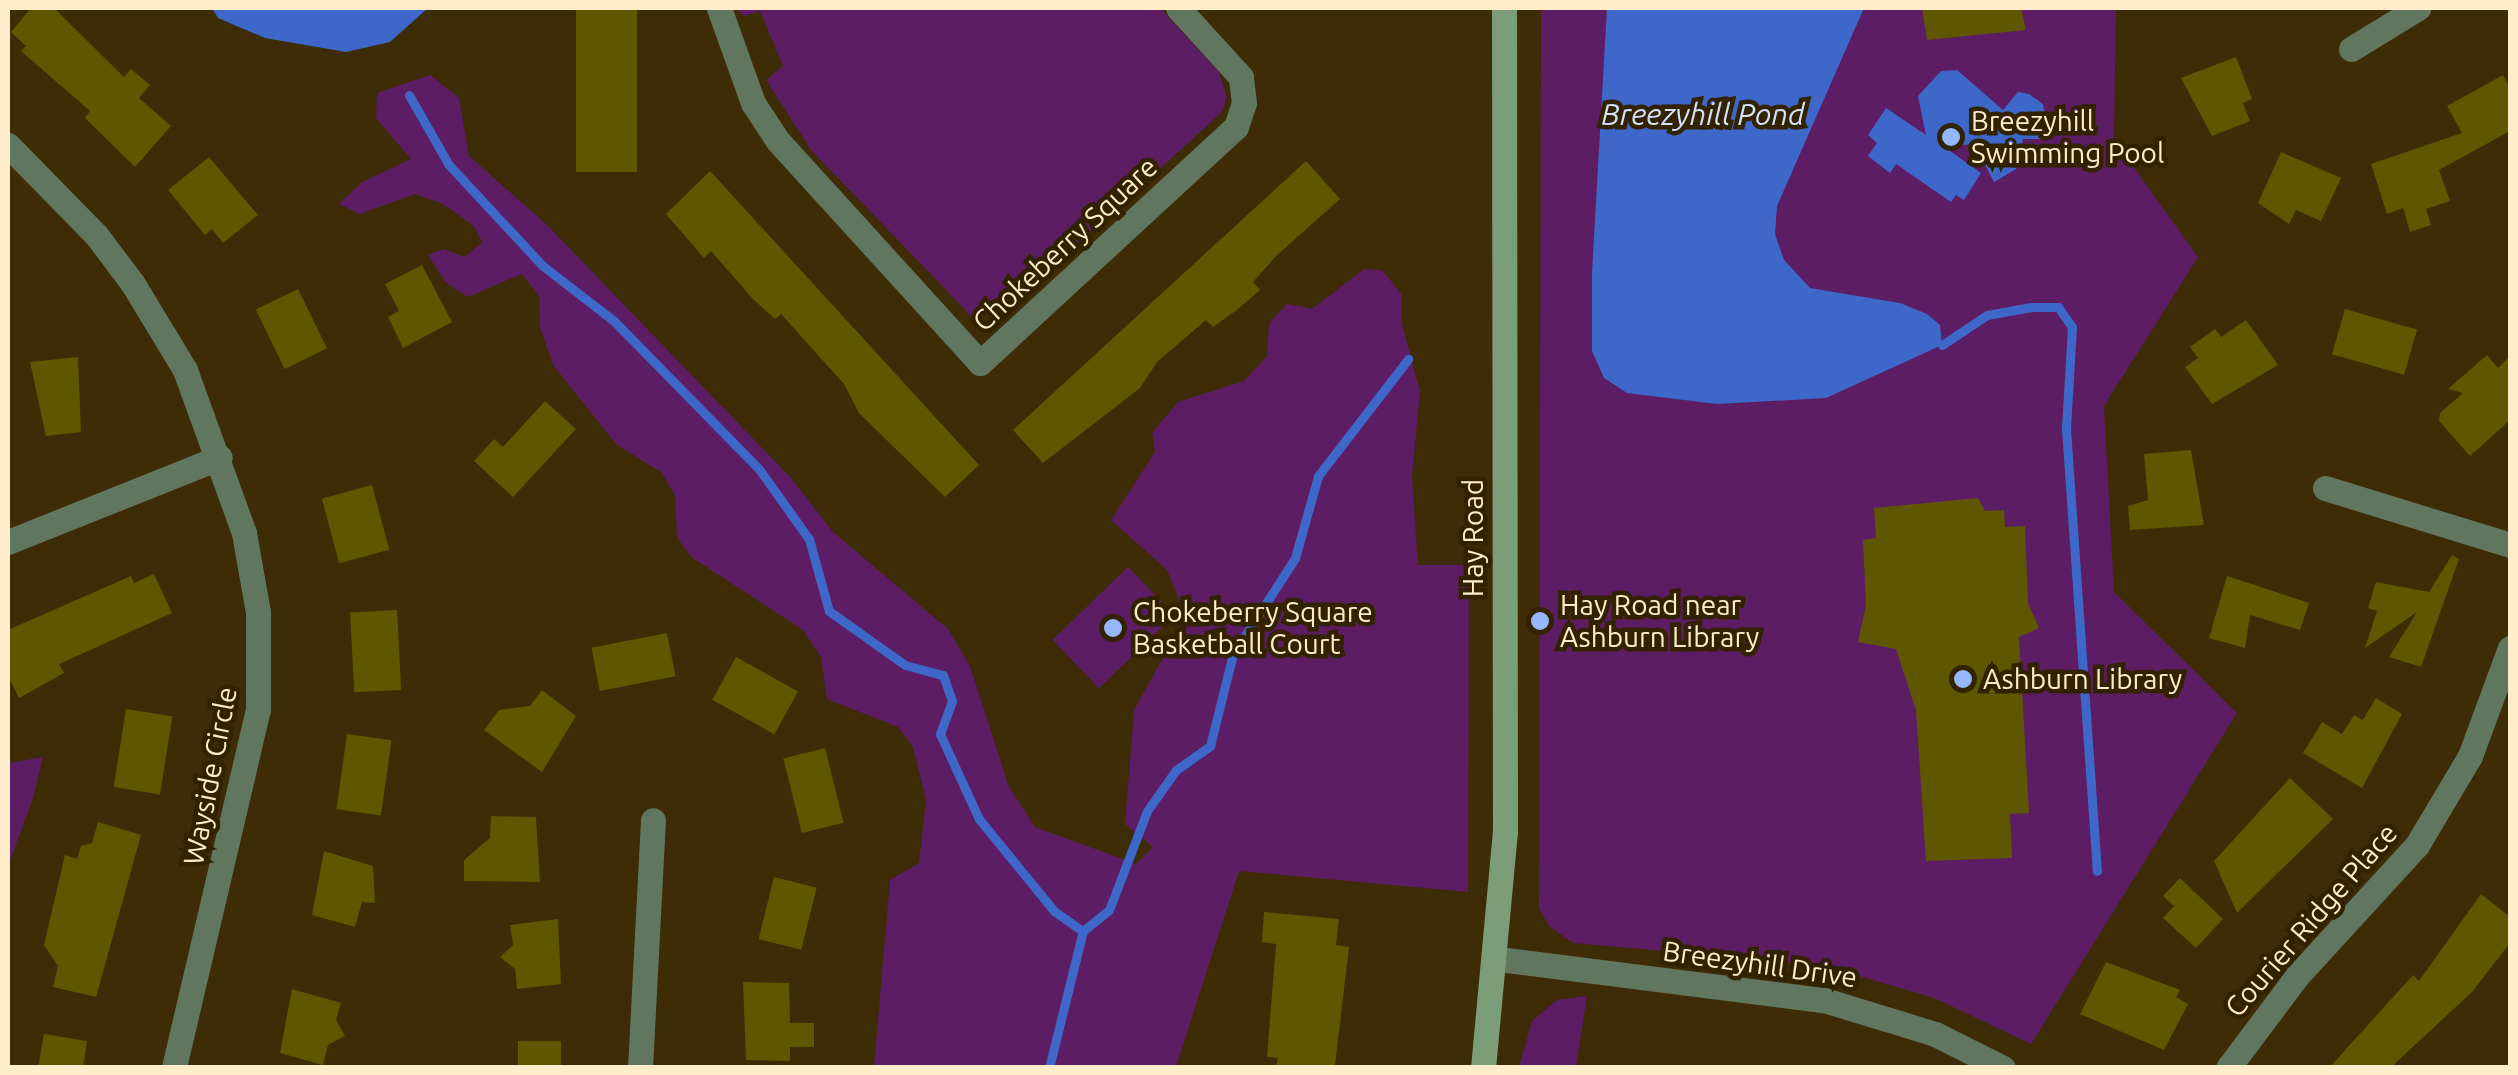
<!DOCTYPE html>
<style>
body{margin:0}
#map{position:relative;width:2518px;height:1075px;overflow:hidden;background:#3d2c05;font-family:Ubuntu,sans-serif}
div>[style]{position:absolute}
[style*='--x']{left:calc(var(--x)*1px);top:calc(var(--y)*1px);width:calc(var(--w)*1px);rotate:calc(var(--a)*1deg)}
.green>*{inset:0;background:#5d1d64;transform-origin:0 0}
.water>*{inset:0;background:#3d68c9}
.stream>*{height:9px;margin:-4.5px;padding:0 4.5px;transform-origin:4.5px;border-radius:4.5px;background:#3d68c9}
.building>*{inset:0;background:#5e5700;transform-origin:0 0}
.street>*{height:25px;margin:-12.5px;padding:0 12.5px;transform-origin:12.5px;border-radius:12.5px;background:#60765f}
.secondary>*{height:25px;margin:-12.5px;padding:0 12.5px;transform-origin:12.5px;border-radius:12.5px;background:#7b9e79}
.dots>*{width:28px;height:28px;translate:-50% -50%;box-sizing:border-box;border:5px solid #322200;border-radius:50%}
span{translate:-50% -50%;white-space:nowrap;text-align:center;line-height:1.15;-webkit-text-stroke:9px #322200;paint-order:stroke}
.poi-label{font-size:28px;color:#feecca}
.left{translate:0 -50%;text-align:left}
.street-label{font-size:28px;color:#feecca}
.water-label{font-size:30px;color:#d2dff9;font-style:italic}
.frame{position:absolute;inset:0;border:10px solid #feecca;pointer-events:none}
</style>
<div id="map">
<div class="green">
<i style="clip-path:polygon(736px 8px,1160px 8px,1219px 72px,1227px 98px,1222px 112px,1002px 313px,972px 317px,811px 150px,766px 80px,783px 66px,760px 11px,744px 16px)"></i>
<i style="clip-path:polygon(1541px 8px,2116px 8px,2114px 140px,2198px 257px,2104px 406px,2114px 592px,2237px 713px,2031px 1044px,1934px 998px,1866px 978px,1780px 961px,1573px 943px,1549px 926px,1539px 908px)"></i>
<i style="clip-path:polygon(430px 75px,459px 98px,469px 156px,546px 224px,790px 477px,833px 532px,948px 629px,970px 666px,1009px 787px,1035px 827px,1136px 864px,1153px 847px,1125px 824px,1134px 710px,1186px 616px,1167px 570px,1111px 520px,1155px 452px,1152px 433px,1178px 402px,1244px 381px,1267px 356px,1269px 323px,1287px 304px,1312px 309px,1364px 269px,1382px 270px,1402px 295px,1402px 324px,1420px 391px,1412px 477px,1418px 565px,1469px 565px,1468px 892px,1239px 871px,1176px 1067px,874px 1067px,890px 880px,919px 863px,926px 800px,913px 747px,898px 727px,827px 699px,821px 657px,803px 630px,691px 557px,677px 537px,675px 496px,662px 473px,616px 444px,553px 365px,540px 328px,539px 296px,522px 274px,468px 297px,445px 282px,428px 255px,443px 249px,465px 257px,482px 242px,474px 226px,443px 204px,415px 194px,360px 214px,339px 204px,362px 182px,411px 159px,376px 118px,377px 93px)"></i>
<i style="left:1128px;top:567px;width:67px;height:105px;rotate:46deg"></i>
<i style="clip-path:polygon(43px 757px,33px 798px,8px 866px,8px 763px)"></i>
<i style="clip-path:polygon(1587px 996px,1576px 1067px,1519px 1067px,1532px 1021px,1557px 1000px)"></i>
</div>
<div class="water">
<i style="clip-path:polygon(212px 8px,428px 8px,390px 42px,346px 52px,265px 38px,218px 18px)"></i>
<i style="clip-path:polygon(1607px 8px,1864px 8px,1777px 206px,1775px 234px,1784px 260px,1810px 288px,1900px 303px,1927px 314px,1940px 325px,1942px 345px,1826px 398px,1717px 404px,1627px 393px,1604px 378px,1592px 351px,1592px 273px)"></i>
<i style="clip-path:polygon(1957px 70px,2003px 110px,2018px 92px,2029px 94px,2043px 104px,2048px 130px,2046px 139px,2023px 139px,2016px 169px,1994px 182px,1974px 144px,1953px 146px,1950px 151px,1981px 173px,1964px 200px,1956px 195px,1951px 202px,1896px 164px,1890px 173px,1868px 156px,1877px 143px,1868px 135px,1886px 108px,1926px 135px,1918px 96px,1941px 71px)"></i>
</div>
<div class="stream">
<i style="--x:409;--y:95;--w:81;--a:60.3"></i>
<i style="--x:449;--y:165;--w:138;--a:47.1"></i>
<i style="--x:543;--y:266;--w:90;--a:37.8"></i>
<i style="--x:614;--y:321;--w:207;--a:45.6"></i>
<i style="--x:759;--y:469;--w:86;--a:54.5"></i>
<i style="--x:809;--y:539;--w:75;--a:74.5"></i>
<i style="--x:829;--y:611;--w:93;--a:35.4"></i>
<i style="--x:905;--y:665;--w:39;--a:15"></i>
<i style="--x:943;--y:675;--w:28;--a:71"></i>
<i style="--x:952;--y:701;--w:35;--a:110"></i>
<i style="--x:940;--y:734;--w:94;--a:65.4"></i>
<i style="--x:979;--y:819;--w:119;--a:50.8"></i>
<i style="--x:1054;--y:911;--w:35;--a:35"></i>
<i style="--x:1942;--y:345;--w:54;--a:-33.7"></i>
<i style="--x:1987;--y:315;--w:45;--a:-10.3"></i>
<i style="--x:2031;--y:307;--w:27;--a:0"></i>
<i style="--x:2058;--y:307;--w:24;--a:55"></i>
<i style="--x:2072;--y:327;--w:102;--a:93.4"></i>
<i style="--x:2066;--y:429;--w:443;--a:86"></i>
<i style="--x:1049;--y:1068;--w:141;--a:-76.1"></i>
<i style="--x:1083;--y:931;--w:33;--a:-39"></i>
<i style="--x:1109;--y:910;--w:106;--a:-69"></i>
<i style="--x:1147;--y:811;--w:50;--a:-54.7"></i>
<i style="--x:1176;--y:770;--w:42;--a:-35.2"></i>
<i style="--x:1210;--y:746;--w:95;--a:-76"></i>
<i style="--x:1233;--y:654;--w:114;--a:-57.1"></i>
<i style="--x:1295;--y:558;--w:85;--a:-74.3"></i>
<i style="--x:1318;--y:476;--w:148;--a:-52.4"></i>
</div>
<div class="building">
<i style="clip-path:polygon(31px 8px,54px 8px,124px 77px,131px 69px,150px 85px,139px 98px,171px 126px,135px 167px,85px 118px,90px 111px,21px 51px,26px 46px,11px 32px)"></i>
<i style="left:576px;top:8px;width:61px;height:164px"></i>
<i style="clip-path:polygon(1922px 8px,2021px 8px,2026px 30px,1927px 40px)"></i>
<i style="clip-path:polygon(2236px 57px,2252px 99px,2243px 103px,2250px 121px,2212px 136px,2181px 78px)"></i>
<i style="clip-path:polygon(2503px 75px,2510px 89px,2510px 131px,2439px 170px,2450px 201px,2426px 209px,2431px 225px,2410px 232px,2403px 208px,2387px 214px,2371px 164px,2462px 133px,2447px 106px)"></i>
<i style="clip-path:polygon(2281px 152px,2341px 178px,2321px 221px,2296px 210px,2289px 224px,2258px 203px)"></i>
<i style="clip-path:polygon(209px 157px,258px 215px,223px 243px,212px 229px,205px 235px,168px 190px)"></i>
<i style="clip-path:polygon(1306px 161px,1340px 199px,1275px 257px,1253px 282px,1260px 290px,1238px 309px,1213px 327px,1206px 320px,1157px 362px,1140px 388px,1043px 463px,1013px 430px)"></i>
<i style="clip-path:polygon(710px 171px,979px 465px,945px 497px,859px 413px,844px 384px,781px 314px,775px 319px,753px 299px,711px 251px,704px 258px,666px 214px)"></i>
<i style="clip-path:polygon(422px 265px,452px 322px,403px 348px,388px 317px,399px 311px,385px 284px)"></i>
<i style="left:298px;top:289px;width:66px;height:47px;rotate:64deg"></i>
<i style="left:2345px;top:309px;width:75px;height:47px;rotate:16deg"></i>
<i style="clip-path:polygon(2246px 320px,2278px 365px,2212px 404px,2185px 367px,2198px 358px,2190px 347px,2215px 329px,2221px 337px)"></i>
<i style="clip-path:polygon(2487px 355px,2498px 368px,2510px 356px,2510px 420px,2470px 456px,2439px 421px,2440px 413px,2463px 393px,2448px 389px)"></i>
<i style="clip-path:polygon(78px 357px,81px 432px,46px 436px,30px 362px)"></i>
<i style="clip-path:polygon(545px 401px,576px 429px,513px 497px,474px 461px,494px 439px,503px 447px)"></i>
<i style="clip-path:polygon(2191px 450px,2204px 525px,2130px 530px,2128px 506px,2148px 500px,2144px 454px)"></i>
<i style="left:372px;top:485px;width:67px;height:52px;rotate:75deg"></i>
<i style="clip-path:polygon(1978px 498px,1985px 511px,2004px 510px,2005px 527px,2025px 526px,2028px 603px,2039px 628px,2019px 637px,2029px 813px,2010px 814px,2012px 858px,1926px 861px,1916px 710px,1896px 649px,1858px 642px,1866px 605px,1863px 540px,1876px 538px,1874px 508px)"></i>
<i style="clip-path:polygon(2452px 555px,2459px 559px,2421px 667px,2389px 657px,2417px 612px,2365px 648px,2377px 611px,2368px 608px,2376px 582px,2429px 592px)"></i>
<i style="clip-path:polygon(154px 574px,172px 613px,59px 664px,64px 673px,19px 698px,8px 676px,8px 630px,131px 576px,134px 583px)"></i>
<i style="clip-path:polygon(2227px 576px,2309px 603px,2300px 630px,2250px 615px,2245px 648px,2209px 638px)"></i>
<i style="left:397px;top:610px;width:80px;height:47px;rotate:87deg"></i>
<i style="left:667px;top:633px;width:44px;height:77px;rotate:79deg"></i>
<i style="left:736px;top:657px;width:71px;height:49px;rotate:29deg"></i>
<i style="clip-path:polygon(542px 690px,576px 716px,542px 772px,484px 730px,499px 710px,530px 706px)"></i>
<i style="clip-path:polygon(2376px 698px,2402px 714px,2362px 788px,2303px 753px,2322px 722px,2342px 734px,2354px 715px,2363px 720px)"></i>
<i style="left:126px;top:709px;width:47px;height:79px;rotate:9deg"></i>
<i style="left:347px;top:734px;width:45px;height:76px;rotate:8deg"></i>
<i style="left:825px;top:748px;width:77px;height:43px;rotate:76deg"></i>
<i style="clip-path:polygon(2290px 778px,2333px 819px,2237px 913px,2214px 861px)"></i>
<i style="clip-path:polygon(491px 816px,536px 817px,540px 882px,464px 881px,464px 860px,490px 838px)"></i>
<i style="clip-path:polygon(98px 822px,141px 835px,96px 997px,53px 987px,58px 966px,44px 945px,65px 855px,77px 859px,81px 846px,92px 843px)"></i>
<i style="clip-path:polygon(324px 851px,373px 866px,375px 903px,362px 902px,355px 927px,312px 915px)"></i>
<i style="left:774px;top:877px;width:44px;height:64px;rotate:14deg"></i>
<i style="clip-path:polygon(2180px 878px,2223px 919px,2196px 948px,2163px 918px,2174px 906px,2163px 896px)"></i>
<i style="clip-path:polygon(2481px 894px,2510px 917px,2510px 943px,2472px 992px,2390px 1068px,2329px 1068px,2413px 975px,2419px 981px)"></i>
<i style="clip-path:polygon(1264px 912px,1339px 919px,1336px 945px,1349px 947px,1335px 1065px,1276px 1068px,1278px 1058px,1267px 1057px,1276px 944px,1262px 942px)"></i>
<i style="clip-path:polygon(558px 919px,561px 984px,517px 989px,515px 969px,500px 957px,513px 945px,510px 925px)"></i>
<i style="clip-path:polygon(2106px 962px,2180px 990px,2176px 997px,2188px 1004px,2164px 1050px,2080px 1014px)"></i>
<i style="clip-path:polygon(743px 982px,789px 983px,790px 1023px,814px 1023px,814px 1047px,790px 1047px,790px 1061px,746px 1060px)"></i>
<i style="clip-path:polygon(292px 989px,341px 1003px,336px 1020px,345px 1036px,328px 1045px,323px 1065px,280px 1053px)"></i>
<i style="clip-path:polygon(44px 1034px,87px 1041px,83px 1068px,38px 1068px)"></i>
<i style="left:518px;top:1041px;width:43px;height:27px"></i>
</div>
<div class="street">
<i style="--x:719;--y:8;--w:101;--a:70.3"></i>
<i style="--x:753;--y:103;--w:45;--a:56.7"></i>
<i style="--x:778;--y:141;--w:300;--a:47.7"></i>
<i style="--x:980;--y:363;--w:348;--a:-42.7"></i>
<i style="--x:1236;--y:127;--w:25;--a:-72"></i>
<i style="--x:1244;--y:103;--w:26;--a:-97"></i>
<i style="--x:1241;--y:77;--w:93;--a:-132.4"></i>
<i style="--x:2351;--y:49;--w:79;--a:-31.5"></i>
<i style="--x:8;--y:145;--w:127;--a:45.6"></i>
<i style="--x:97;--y:236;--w:60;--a:53.1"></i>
<i style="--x:133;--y:284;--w:100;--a:58.8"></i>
<i style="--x:185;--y:370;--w:173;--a:70.1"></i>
<i style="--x:244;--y:533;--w:80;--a:80"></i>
<i style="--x:258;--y:612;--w:97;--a:90"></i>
<i style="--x:258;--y:709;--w:369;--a:103.2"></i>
<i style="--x:2325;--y:488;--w:194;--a:17.1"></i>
<i style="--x:8;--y:542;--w:228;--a:-21.8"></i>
<i style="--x:1498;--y:959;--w:329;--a:7.2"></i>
<i style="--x:1824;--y:1000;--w:116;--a:17"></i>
<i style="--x:1935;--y:1034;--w:76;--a:26.6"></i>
<i style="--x:640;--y:1068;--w:248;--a:-87"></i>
<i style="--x:2228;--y:1068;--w:115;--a:-53.1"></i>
<i style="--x:2297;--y:976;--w:178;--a:-47.5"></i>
<i style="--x:2417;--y:845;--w:104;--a:-59.2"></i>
<i style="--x:2470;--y:756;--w:115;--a:-69.7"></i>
</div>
<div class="secondary">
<i style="--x:1483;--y:1068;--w:237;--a:-84.7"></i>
<i style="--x:1505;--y:832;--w:824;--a:-90.07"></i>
</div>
<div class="dots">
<i style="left:1951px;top:137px;background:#94b7fd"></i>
<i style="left:1540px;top:621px;background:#94b7fd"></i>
<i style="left:1113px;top:628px;background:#94b7fd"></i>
<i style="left:1963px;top:679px;background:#94b7fd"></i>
</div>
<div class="poi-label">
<span class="left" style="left:1971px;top:137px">Breezyhill<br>Swimming Pool</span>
<span class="left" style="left:1560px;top:621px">Hay Road near<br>Ashburn Library</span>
<span class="left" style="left:1133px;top:628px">Chokeberry Square<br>Basketball Court</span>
<span class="left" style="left:1983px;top:679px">Ashburn Library</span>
</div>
<div class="street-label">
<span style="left:1065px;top:244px;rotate:-43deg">Chokeberry Square</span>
<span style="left:1473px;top:538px;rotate:-90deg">Hay Road</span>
<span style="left:210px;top:776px;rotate:-79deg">Wayside Circle</span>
<span style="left:2311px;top:920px;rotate:-49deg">Courier Ridge Place</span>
<span style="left:1760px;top:964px;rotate:8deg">Breezyhill Drive</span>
</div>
<div class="water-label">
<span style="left:1703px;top:114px">Breezyhill Pond</span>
</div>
<div class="frame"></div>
</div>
